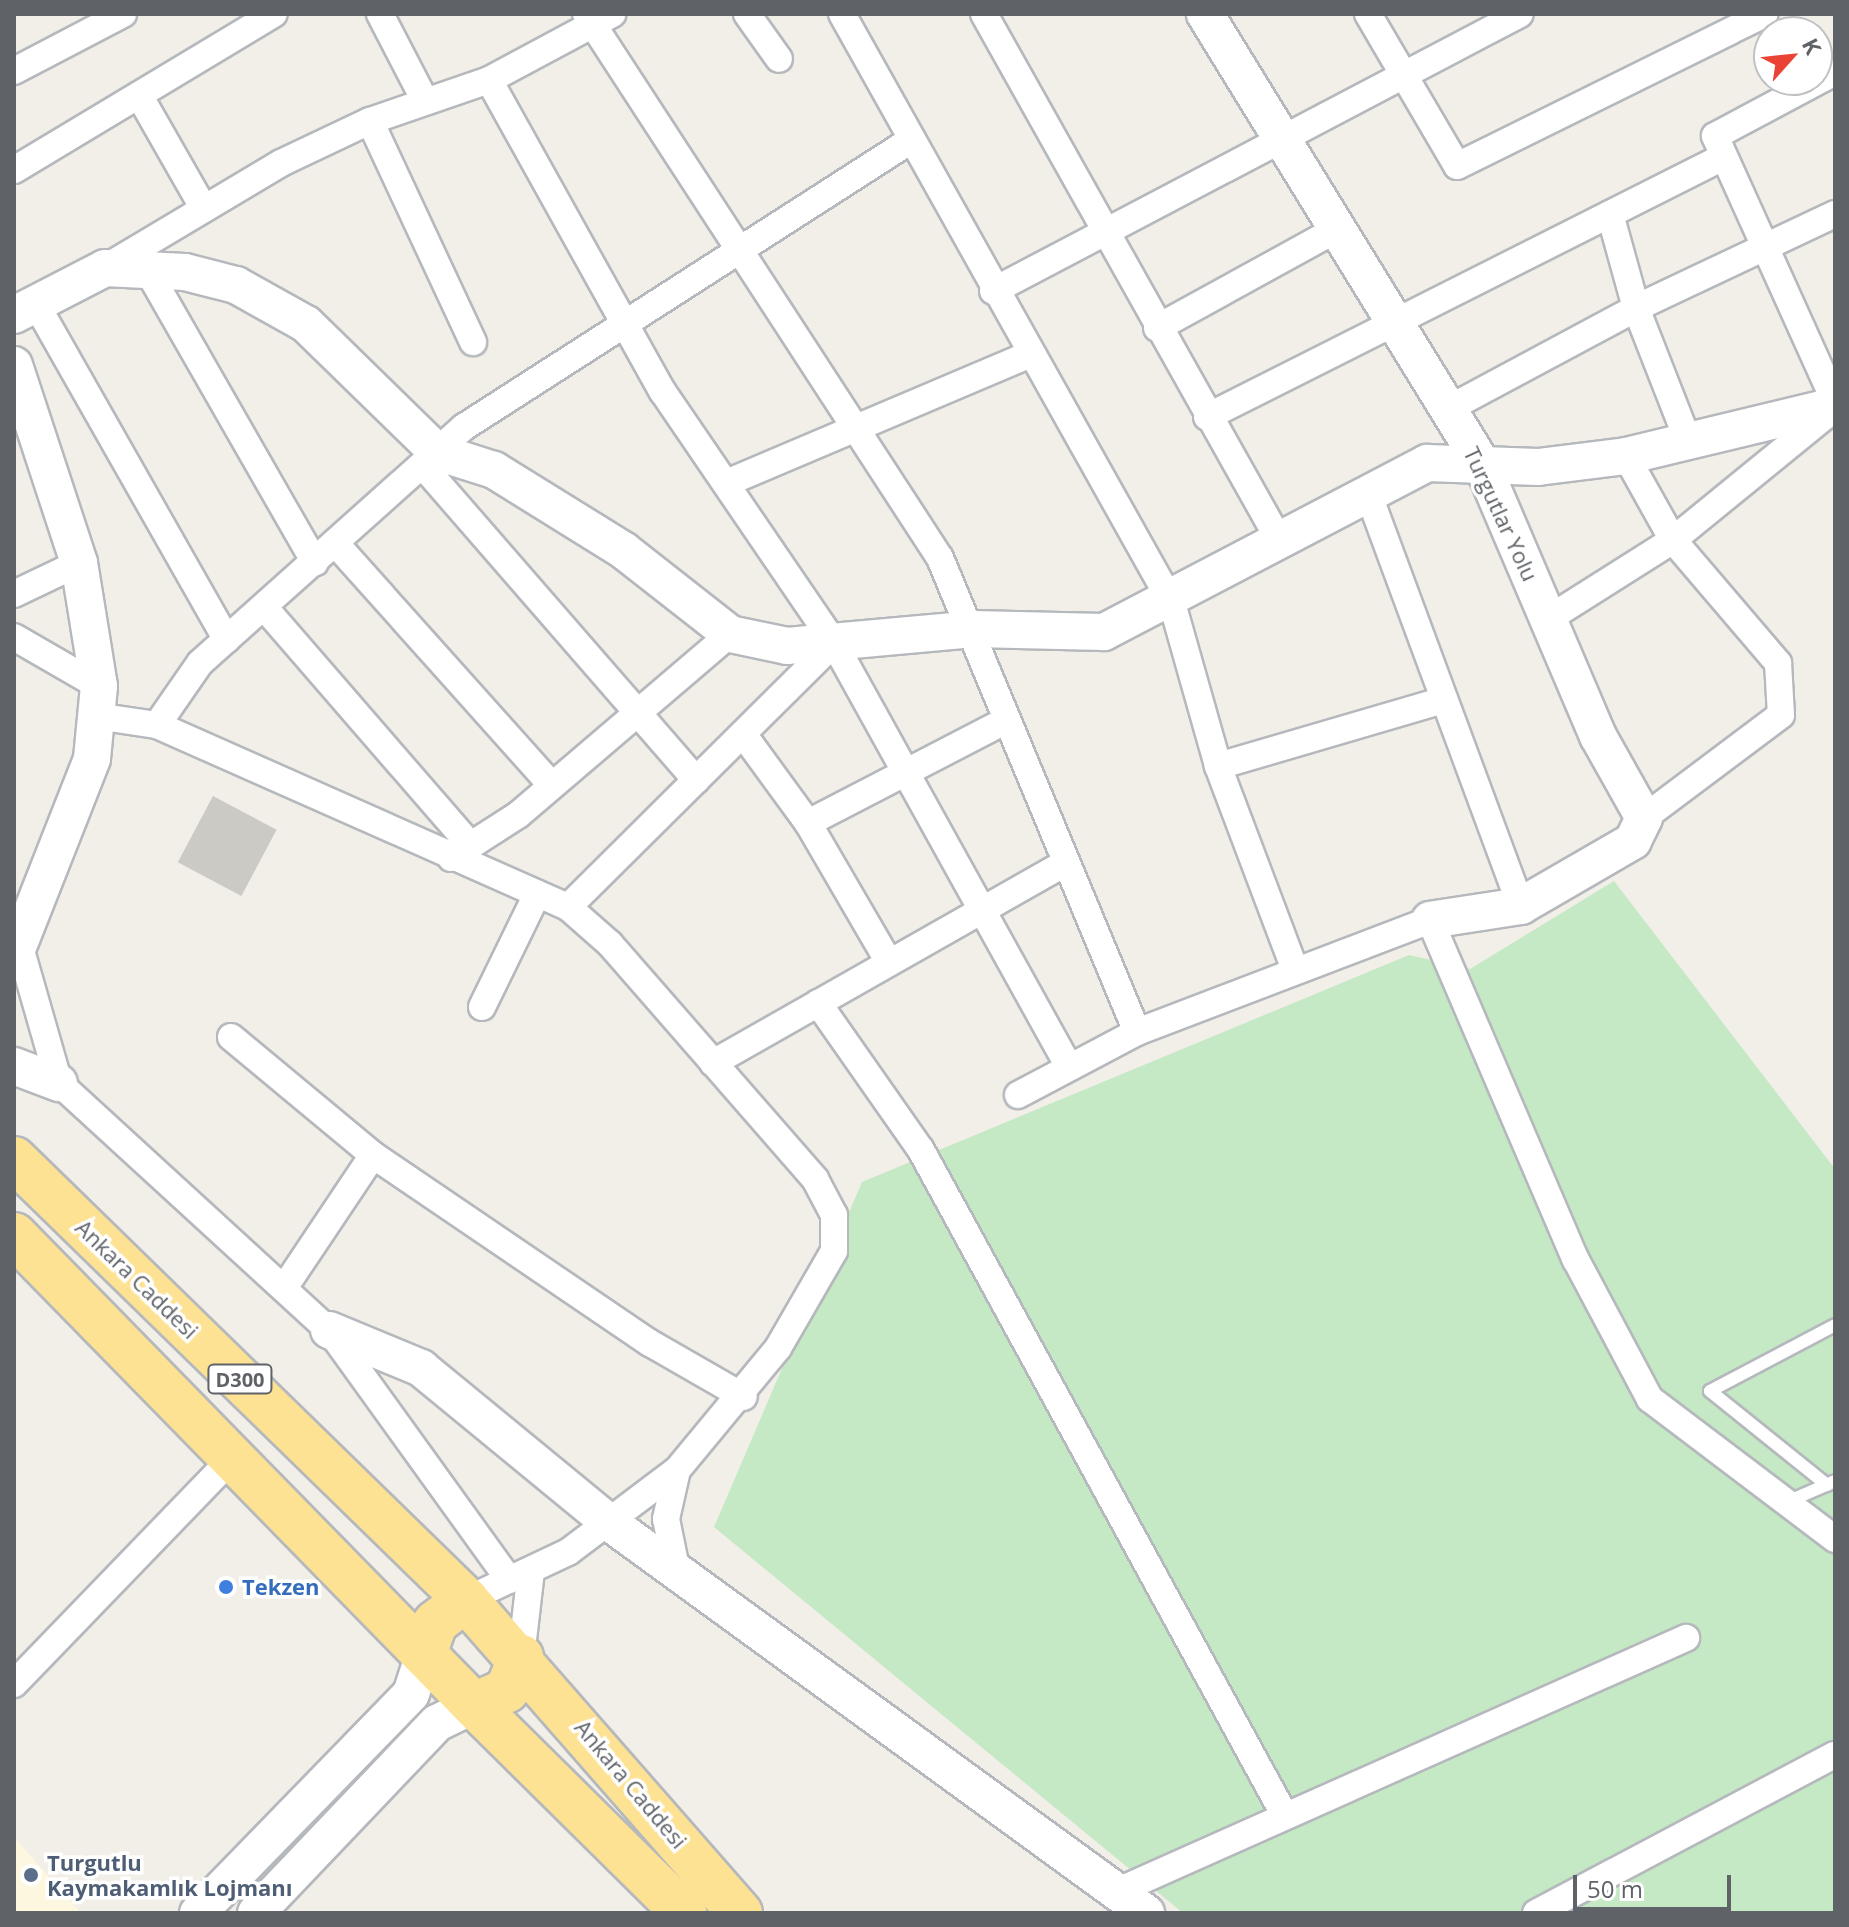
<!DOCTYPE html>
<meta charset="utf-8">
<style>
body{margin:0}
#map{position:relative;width:1849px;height:1927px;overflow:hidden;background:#f1efe8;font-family:"Open Sans",sans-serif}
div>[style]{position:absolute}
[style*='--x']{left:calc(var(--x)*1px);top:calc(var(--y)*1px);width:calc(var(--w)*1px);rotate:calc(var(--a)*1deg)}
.commercial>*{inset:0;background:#fef7e0}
.green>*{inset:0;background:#c5e8c5}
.building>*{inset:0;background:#cccac5;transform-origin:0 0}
.roads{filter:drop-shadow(2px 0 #b5b8bc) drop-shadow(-2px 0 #b5b8bc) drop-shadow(0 2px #b5b8bc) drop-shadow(0 -2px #b5b8bc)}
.lane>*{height:12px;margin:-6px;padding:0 6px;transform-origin:6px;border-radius:6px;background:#fff}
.street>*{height:26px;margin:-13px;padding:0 13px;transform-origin:13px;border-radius:13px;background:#fff}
.secondary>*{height:36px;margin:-18px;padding:0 18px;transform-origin:18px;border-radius:18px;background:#fff}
.highway>*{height:44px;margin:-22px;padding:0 22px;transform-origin:22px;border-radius:22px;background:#fde293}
.dots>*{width:22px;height:22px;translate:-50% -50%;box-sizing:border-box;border:4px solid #fff;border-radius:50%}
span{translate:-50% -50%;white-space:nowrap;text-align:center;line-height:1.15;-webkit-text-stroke:7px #fff;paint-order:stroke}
.shield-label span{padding:2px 6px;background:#fff;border:2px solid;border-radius:6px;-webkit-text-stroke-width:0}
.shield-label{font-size:20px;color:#5f6368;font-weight:700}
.street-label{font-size:22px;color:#5f6368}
.shop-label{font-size:22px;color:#366cbe;font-weight:700}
.left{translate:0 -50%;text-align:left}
.service-label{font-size:22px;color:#4e5e75;font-weight:700}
.frame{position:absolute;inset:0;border:16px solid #5f6368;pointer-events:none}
.north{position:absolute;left:1753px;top:16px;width:80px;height:80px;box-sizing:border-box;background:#fff;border:2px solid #bfc1c3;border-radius:50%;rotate:63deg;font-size:22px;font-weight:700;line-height:32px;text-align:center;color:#5f6368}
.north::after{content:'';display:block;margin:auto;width:28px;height:36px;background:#ea4335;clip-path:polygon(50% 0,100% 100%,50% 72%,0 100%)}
.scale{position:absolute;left:1573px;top:1875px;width:158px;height:36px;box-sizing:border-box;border:4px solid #5f6368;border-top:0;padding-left:10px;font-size:24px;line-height:28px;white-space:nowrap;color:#5f6368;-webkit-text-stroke:6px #fff;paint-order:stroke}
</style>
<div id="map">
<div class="commercial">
<i style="clip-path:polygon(14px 1837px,81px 1913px,14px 1913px)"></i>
</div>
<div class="green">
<i style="clip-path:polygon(1614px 881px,1835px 1169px,1835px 1913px,1183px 1913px,714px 1527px,862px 1182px,1409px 955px,1470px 969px)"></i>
</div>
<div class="building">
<i style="left:213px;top:796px;width:72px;height:75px;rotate:28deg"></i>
</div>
<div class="roads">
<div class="lane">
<i style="--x:1827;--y:1485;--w:150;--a:-141.2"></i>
<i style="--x:1710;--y:1391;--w:141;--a:-27.8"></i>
<i style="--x:1787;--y:1502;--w:52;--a:-23.6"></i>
</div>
<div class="street">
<i style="--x:380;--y:14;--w:96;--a:62.6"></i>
<i style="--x:586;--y:14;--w:649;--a:56.95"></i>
<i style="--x:940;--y:558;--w:513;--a:67.43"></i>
<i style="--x:747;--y:14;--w:55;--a:54.6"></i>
<i style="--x:842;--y:14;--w:675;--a:60.74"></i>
<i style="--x:1172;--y:603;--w:169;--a:74.2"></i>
<i style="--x:1218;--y:766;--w:218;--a:69.3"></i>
<i style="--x:984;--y:14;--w:601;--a:60.7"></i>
<i style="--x:1368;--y:14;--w:176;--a:59.6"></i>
<i style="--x:1457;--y:166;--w:343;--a:-26.3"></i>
<i style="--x:14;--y:71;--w:123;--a:-27.6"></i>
<i style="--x:1835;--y:72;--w:136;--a:151.9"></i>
<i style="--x:1715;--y:136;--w:292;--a:65.7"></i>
<i style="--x:489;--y:80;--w:357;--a:60.9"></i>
<i style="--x:663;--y:392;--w:304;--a:55.7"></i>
<i style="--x:834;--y:643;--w:375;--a:135.2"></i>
<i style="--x:139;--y:95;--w:131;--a:60.3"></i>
<i style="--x:370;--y:121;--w:244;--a:65"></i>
<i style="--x:14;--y:170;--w:303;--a:-31"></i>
<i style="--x:1610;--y:214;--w:98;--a:74.5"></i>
<i style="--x:1636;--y:308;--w:143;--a:68.6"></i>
<i style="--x:105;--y:268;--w:205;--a:-30.8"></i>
<i style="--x:281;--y:163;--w:98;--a:-25.3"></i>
<i style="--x:370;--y:121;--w:126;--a:-19"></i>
<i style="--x:489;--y:80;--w:140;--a:-28.2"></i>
<i style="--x:148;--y:271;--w:336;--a:60.2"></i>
<i style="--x:993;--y:291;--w:595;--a:-27.73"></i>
<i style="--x:36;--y:304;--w:386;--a:60.4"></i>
<i style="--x:1157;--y:328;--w:205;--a:-28.8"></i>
<i style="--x:1448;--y:409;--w:213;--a:-28.2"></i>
<i style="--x:1636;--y:308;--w:220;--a:-25.3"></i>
<i style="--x:1207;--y:417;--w:576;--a:-26.74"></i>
<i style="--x:1626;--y:456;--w:96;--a:60.8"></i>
<i style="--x:1673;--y:540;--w:162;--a:49.5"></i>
<i style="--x:1778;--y:663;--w:52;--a:86.7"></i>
<i style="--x:1781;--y:715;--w:171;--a:143.1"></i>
<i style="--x:424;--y:467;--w:415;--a:49"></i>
<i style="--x:729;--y:482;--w:325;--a:-23"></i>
<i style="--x:1368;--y:493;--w:440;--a:69.7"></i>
<i style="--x:336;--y:544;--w:324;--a:48.2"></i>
<i style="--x:14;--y:594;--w:72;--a:-25.5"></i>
<i style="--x:264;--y:607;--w:315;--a:49.1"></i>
<i style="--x:1548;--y:619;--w:148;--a:-32.3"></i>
<i style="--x:1673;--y:540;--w:204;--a:-39.2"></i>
<i style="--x:14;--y:637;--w:98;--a:30"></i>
<i style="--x:834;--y:643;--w:483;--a:61"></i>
<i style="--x:96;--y:716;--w:62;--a:8.4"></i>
<i style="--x:157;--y:725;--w:449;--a:23.9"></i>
<i style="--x:568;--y:907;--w:56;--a:41.4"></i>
<i style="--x:610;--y:944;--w:312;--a:48.9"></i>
<i style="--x:815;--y:1179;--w:41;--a:62.2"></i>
<i style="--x:834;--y:1215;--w:36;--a:90"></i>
<i style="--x:834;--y:1251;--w:112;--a:120"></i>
<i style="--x:778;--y:1348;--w:158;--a:129.6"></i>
<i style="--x:677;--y:1470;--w:136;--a:143"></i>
<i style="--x:568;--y:1552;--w:113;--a:154.8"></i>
<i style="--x:157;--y:725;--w:75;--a:-55.3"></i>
<i style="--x:200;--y:663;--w:354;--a:-41.8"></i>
<i style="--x:464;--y:427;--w:531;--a:-32.7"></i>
<i style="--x:743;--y:734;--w:110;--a:53.9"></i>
<i style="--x:808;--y:823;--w:157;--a:59.8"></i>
<i style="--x:1218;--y:766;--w:235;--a:-16.3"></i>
<i style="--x:808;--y:823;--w:224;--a:-27.4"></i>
<i style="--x:451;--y:858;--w:80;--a:-32.7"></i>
<i style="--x:518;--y:815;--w:279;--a:-40.5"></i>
<i style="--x:20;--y:947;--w:141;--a:74"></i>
<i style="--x:59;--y:1083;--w:366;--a:42.5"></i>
<i style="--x:329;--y:1330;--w:308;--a:54.2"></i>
<i style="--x:818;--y:1003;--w:179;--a:55"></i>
<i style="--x:921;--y:1150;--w:759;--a:61.34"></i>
<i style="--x:482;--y:1007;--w:126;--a:-64"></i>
<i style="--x:231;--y:1037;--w:185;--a:39.7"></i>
<i style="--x:373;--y:1155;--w:335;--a:34.2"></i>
<i style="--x:650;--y:1343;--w:108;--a:29.9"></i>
<i style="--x:713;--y:1063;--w:401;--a:-29.6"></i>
<i style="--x:1018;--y:1095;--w:135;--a:-27.9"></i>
<i style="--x:1137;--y:1032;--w:314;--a:-20.9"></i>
<i style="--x:1430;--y:920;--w:370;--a:66.8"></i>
<i style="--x:1576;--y:1260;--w:157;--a:62"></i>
<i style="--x:1650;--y:1399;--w:232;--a:37.1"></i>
<i style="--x:284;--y:1288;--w:160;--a:-56.2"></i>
<i style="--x:676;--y:1568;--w:50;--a:-101.5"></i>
<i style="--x:666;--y:1519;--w:50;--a:-77.3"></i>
<i style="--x:521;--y:1657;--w:87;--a:-83.4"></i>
<i style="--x:14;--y:1684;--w:317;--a:-46"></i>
<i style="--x:1118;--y:1891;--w:622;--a:-24.01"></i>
<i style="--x:1536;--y:1913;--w:338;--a:-27.9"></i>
</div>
<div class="secondary">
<i style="--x:1205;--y:14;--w:528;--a:58.39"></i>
<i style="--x:1482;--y:464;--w:296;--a:66.9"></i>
<i style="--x:1598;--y:736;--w:94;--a:60.7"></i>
<i style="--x:1644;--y:818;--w:25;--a:116"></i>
<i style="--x:1633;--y:841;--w:129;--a:149.9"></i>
<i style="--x:1521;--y:906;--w:92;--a:171.3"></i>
<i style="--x:14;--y:315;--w:102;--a:-27.3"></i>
<i style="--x:105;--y:268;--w:80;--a:2.9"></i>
<i style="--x:185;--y:272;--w:53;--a:14.3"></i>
<i style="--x:236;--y:285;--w:80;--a:29.1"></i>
<i style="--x:306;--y:324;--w:183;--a:44.3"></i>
<i style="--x:437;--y:452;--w:60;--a:17.5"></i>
<i style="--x:494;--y:470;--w:152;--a:31.8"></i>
<i style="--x:623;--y:550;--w:136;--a:38.1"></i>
<i style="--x:730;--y:634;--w:58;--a:11.9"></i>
<i style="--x:787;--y:646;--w:187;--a:-5.2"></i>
<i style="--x:973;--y:629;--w:131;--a:1.3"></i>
<i style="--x:1104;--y:632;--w:365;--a:-27.6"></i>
<i style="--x:1427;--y:463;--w:111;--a:2.1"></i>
<i style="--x:1538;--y:467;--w:89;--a:-7.1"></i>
<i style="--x:1626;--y:456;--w:215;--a:-13.5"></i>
<i style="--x:14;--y:365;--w:208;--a:71.8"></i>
<i style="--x:79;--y:563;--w:125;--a:80.8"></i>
<i style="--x:99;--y:686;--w:73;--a:95.5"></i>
<i style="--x:92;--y:759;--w:213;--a:111.5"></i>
<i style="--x:14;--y:1066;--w:48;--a:20.7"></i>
<i style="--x:329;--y:1330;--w:100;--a:22.4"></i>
<i style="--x:421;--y:1368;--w:244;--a:39.4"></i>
<i style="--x:610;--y:1523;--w:663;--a:36.04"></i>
<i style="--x:198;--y:1913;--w:305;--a:-45.8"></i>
<i style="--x:411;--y:1694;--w:42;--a:-72"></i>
<i style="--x:256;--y:1913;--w:262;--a:-46.4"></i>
<i style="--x:437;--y:1723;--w:41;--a:-25.9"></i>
</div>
<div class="highway">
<i style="--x:14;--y:1159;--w:631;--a:44.29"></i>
<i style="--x:14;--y:1235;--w:658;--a:45.62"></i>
<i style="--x:474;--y:1705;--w:36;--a:-24"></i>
<i style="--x:507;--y:1690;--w:36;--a:-67"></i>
<i style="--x:424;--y:1654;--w:33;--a:-70"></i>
<i style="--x:435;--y:1623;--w:39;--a:-37"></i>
<i style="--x:466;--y:1600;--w:416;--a:48.8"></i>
<i style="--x:474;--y:1705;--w:296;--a:44.7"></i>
</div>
</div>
<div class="dots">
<i style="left:226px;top:1587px;background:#3f7fe0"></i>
<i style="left:31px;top:1875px;background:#5c6f8a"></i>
</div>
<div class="shield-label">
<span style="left:240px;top:1379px">D300</span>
</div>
<div class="street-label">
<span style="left:1501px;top:514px;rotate:65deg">Turgutlar Yolu</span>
<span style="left:137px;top:1279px;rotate:44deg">Ankara Caddesi</span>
<span style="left:631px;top:1784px;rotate:50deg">Ankara Caddesi</span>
</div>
<div class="shop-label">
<span class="left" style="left:242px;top:1587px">Tekzen</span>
</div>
<div class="service-label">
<span class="left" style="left:47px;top:1875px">Turgutlu<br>Kaymakamlık Lojmanı</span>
</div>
<div class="frame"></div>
<div class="north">K</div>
<div class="scale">50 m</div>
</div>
